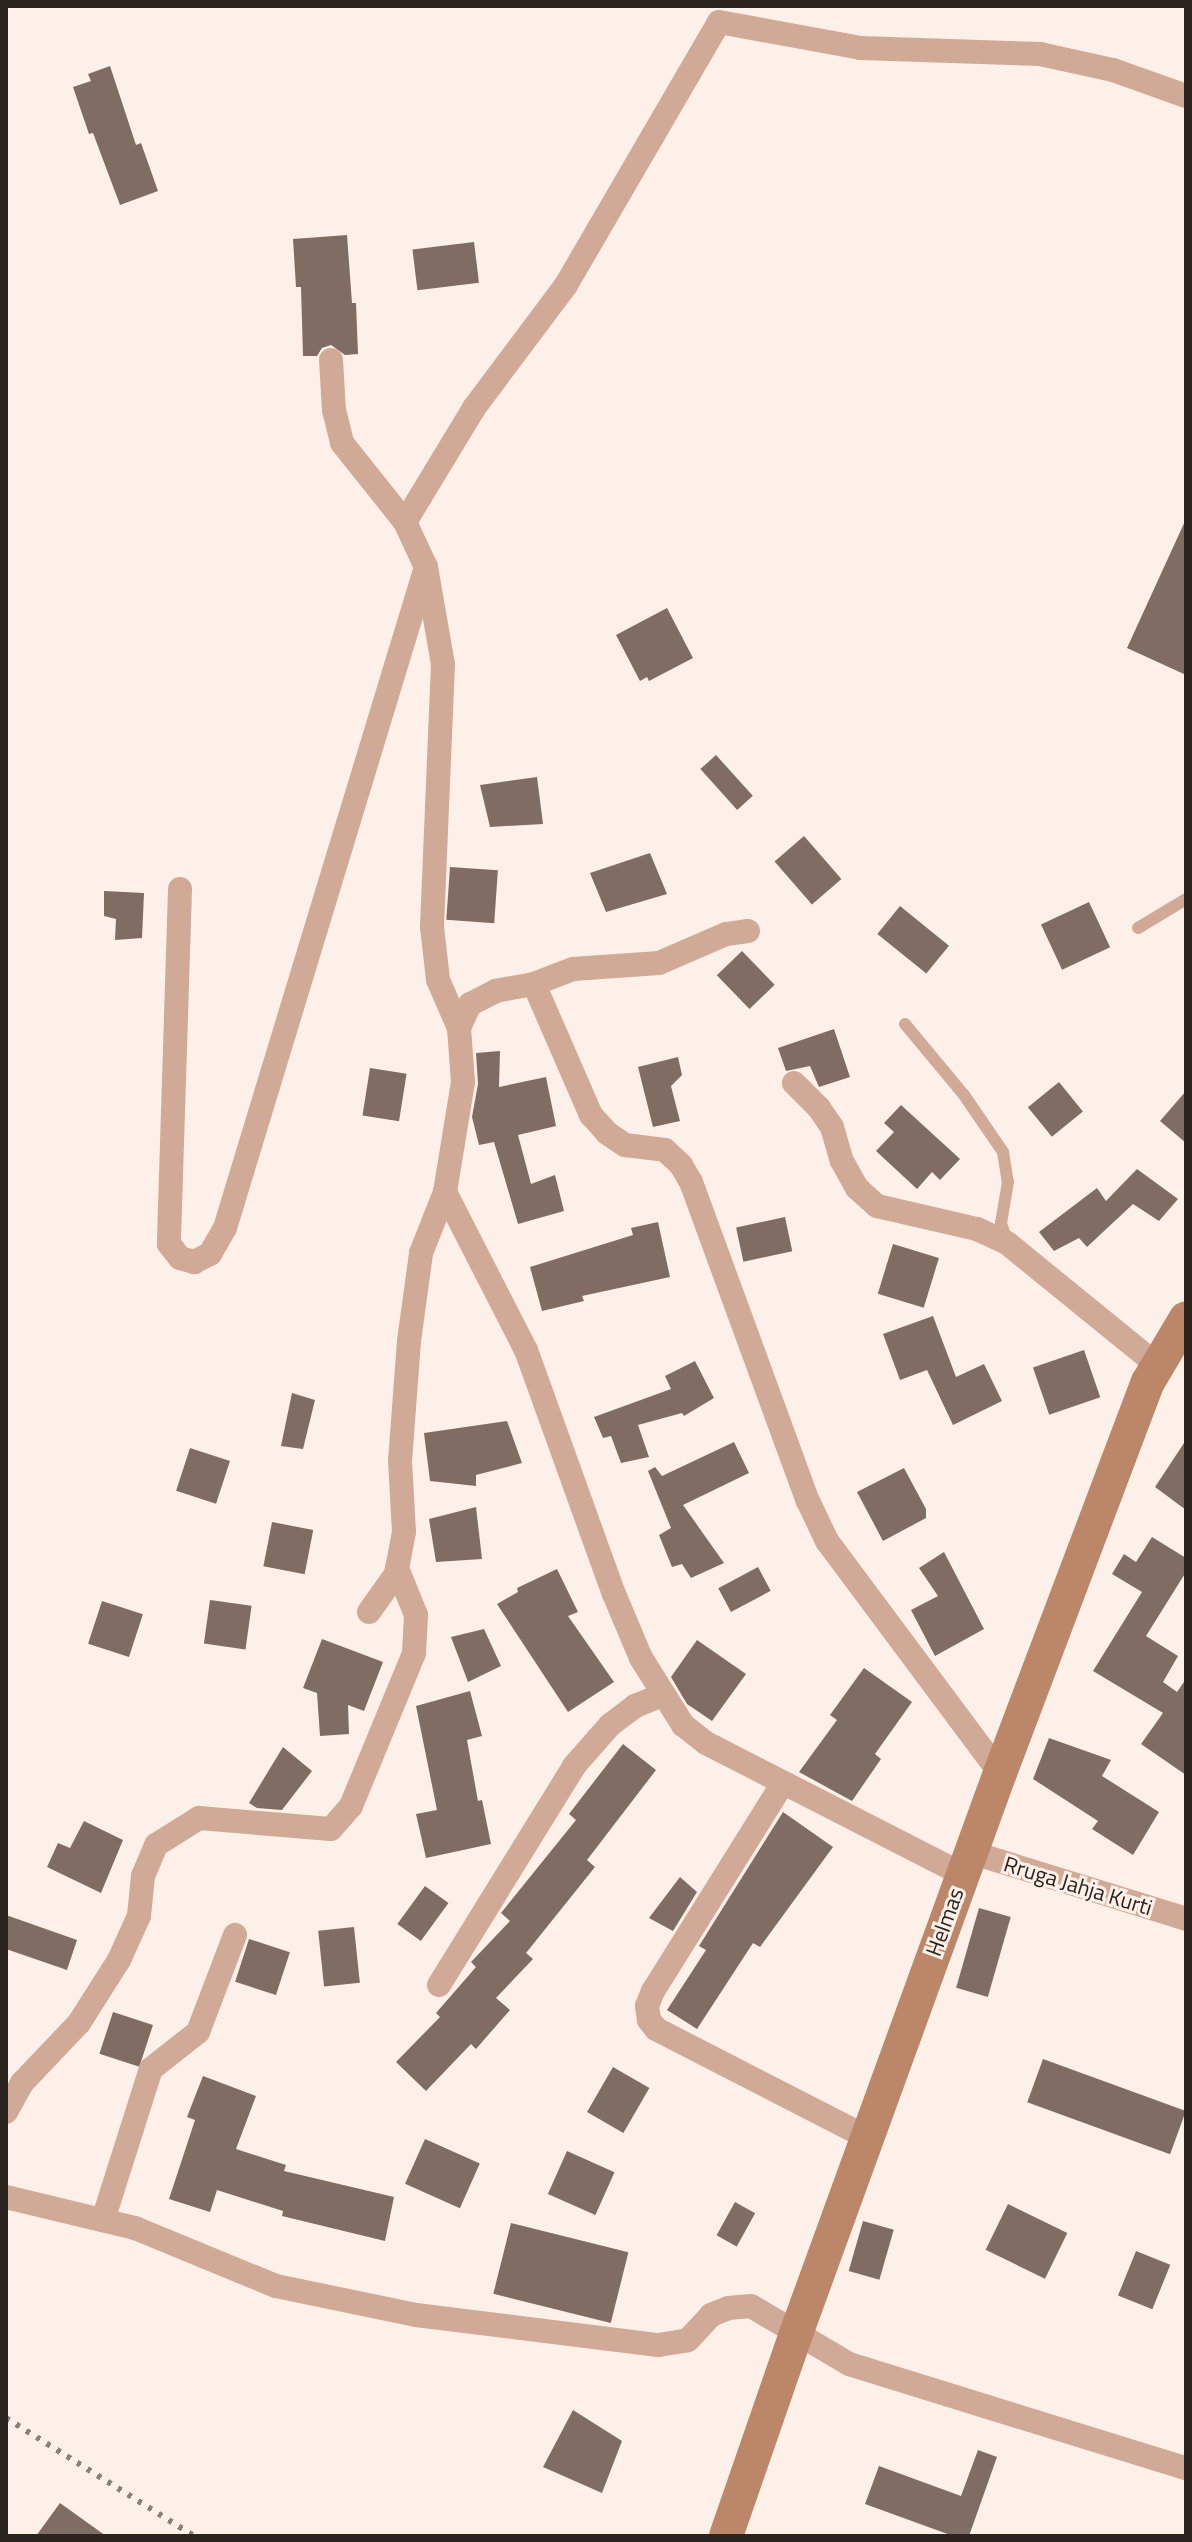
<!DOCTYPE html>
<style>
body{margin:0}
#map{position:relative;width:1192px;height:2542px;overflow:hidden;background:#fdf0e9;font-family:"Titillium Web",sans-serif}
div>[style]{position:absolute}
[style*='--x']{left:calc(var(--x)*1px);top:calc(var(--y)*1px);width:calc(var(--w)*1px);rotate:calc(var(--a)*1deg)}
.building>*{inset:0;background:#7f6c63;transform-origin:0 0}
.lane>*{height:12px;margin:-6px;padding:0 6px;transform-origin:6px;border-radius:6px;background:#d0aa96}
.street>*{height:24px;margin:-12px;padding:0 12px;transform-origin:12px;border-radius:12px;background:#d0aa96}
.secondary>*{height:34px;margin:-17px;padding:0 17px;transform-origin:17px;border-radius:17px;background:#bc8668}
.rail>*{height:6px;margin-top:-3px;transform-origin:0;background:repeating-linear-gradient(90deg,#8a807a 0 4px,transparent 0 12px)}
span{translate:-50% -50%;white-space:nowrap;text-align:center;line-height:1.15;-webkit-text-stroke:6px #fdf0e9;paint-order:stroke}
.street-label{font-size:22px;color:#2a231e}
.frame{position:absolute;inset:0;border:8px solid #2a231e;pointer-events:none}
</style>
<div id="map">
<div class="building">
<i style="clip-path:polygon(110px 66px,136px 145px,141px 143px,158px 191px,120px 205px,93px 133px,89px 134px,73px 87px,91px 81px,88px 74px)"></i>
<i style="clip-path:polygon(347px 235px,352px 303px,356px 303px,358px 354px,345px 355px,331px 345px,322px 348px,317px 356px,303px 356px,301px 287px,296px 287px,293px 239px)"></i>
<i style="left:474px;top:242px;width:41px;height:62px;rotate:83deg"></i>
<i style="clip-path:polygon(1186px 519px,1186px 675px,1127px 648px)"></i>
<i style="clip-path:polygon(667px 608px,693px 658px,649px 681px,647px 677px,640px 681px,616px 635px)"></i>
<i style="left:716px;top:755px;width:55px;height:21px;rotate:48deg"></i>
<i style="clip-path:polygon(537px 777px,543px 824px,490px 827px,480px 785px)"></i>
<i style="left:804px;top:836px;width:57px;height:39px;rotate:49deg"></i>
<i style="clip-path:polygon(650px 853px,667px 894px,606px 912px,590px 873px)"></i>
<i style="left:450px;top:867px;width:48px;height:53px;rotate:4deg"></i>
<i style="clip-path:polygon(104px 891px,144px 893px,142px 938px,115px 940px,116px 919px,104px 916px)"></i>
<i style="left:1089px;top:902px;width:50px;height:53px;rotate:65deg"></i>
<i style="left:900px;top:906px;width:63px;height:36px;rotate:39deg"></i>
<i style="left:742px;top:951px;width:47px;height:35px;rotate:46deg"></i>
<i style="clip-path:polygon(834px 1029px,850px 1077px,819px 1087px,810px 1066px,786px 1071px,778px 1048px)"></i>
<i style="clip-path:polygon(500px 1051px,499px 1087px,546px 1077px,556px 1126px,518px 1135px,531px 1184px,555px 1175px,564px 1211px,518px 1224px,494px 1142px,479px 1145px,472px 1117px,478px 1084px,476px 1053px)"></i>
<i style="clip-path:polygon(678px 1057px,682px 1075px,671px 1086px,680px 1121px,653px 1127px,638px 1067px)"></i>
<i style="left:370px;top:1068px;width:37px;height:48px;rotate:9deg"></i>
<i style="left:1059px;top:1082px;width:38px;height:40px;rotate:51deg"></i>
<i style="clip-path:polygon(1186px 1091px,1186px 1143px,1160px 1121px)"></i>
<i style="clip-path:polygon(901px 1105px,960px 1159px,940px 1180px,932px 1172px,917px 1189px,876px 1151px,894px 1132px,884px 1123px)"></i>
<i style="clip-path:polygon(1137px 1169px,1178px 1199px,1159px 1221px,1133px 1204px,1087px 1247px,1079px 1238px,1054px 1251px,1039px 1232px,1097px 1188px,1106px 1201px)"></i>
<i style="left:785px;top:1217px;width:35px;height:50px;rotate:78deg"></i>
<i style="clip-path:polygon(658px 1222px,670px 1277px,582px 1296px,584px 1301px,542px 1311px,530px 1267px,633px 1235px,631px 1228px)"></i>
<i style="left:893px;top:1244px;width:48px;height:52px;rotate:17deg"></i>
<i style="clip-path:polygon(933px 1316px,956px 1377px,984px 1364px,1002px 1401px,953px 1425px,927px 1370px,900px 1380px,883px 1334px)"></i>
<i style="left:1084px;top:1350px;width:50px;height:54px;rotate:71deg"></i>
<i style="clip-path:polygon(695px 1361px,714px 1398px,684px 1416px,682px 1413px,638px 1425px,649px 1457px,621px 1463px,611px 1436px,603px 1438px,594px 1417px,671px 1389px,665px 1376px)"></i>
<i style="clip-path:polygon(292px 1393px,315px 1400px,303px 1449px,281px 1446px)"></i>
<i style="clip-path:polygon(507px 1421px,522px 1463px,476px 1475px,476px 1486px,430px 1481px,424px 1433px)"></i>
<i style="clip-path:polygon(1186px 1440px,1186px 1510px,1155px 1487px)"></i>
<i style="clip-path:polygon(734px 1442px,749px 1473px,683px 1505px,724px 1563px,691px 1578px,682px 1564px,672px 1567px,659px 1535px,671px 1528px,648px 1471px,655px 1467px,662px 1476px)"></i>
<i style="left:190px;top:1448px;width:42px;height:45px;rotate:18deg"></i>
<i style="clip-path:polygon(904px 1468px,926px 1509px,926px 1518px,883px 1541px,857px 1492px)"></i>
<i style="clip-path:polygon(476px 1507px,482px 1559px,436px 1562px,429px 1519px)"></i>
<i style="left:272px;top:1522px;width:42px;height:45px;rotate:11deg"></i>
<i style="clip-path:polygon(1152px 1537px,1186px 1558px,1186px 1572px,1146px 1636px,1178px 1656px,1163px 1682px,1177px 1692px,1186px 1679px,1186px 1775px,1141px 1744px,1163px 1713px,1093px 1671px,1142px 1592px,1112px 1574px,1124px 1554px,1136px 1562px)"></i>
<i style="clip-path:polygon(944px 1552px,984px 1629px,935px 1656px,911px 1610px,938px 1596px,919px 1568px)"></i>
<i style="left:758px;top:1567px;width:27px;height:45px;rotate:62deg"></i>
<i style="clip-path:polygon(557px 1569px,578px 1612px,568px 1616px,614px 1682px,568px 1712px,497px 1604px,518px 1592px,517px 1588px)"></i>
<i style="left:210px;top:1600px;width:42px;height:44px;rotate:8deg"></i>
<i style="left:102px;top:1601px;width:43px;height:45px;rotate:18deg"></i>
<i style="clip-path:polygon(484px 1629px,501px 1666px,468px 1682px,451px 1637px)"></i>
<i style="clip-path:polygon(322px 1639px,383px 1662px,364px 1711px,348px 1705px,349px 1734px,320px 1736px,317px 1693px,303px 1688px)"></i>
<i style="clip-path:polygon(697px 1640px,746px 1674px,712px 1721px,687px 1704px,671px 1677px)"></i>
<i style="clip-path:polygon(864px 1668px,912px 1702px,875px 1754px,881px 1759px,852px 1801px,799px 1772px,837px 1720px,830px 1715px)"></i>
<i style="clip-path:polygon(470px 1691px,482px 1736px,467px 1740px,478px 1801px,482px 1800px,491px 1844px,426px 1858px,416px 1814px,437px 1810px,416px 1706px)"></i>
<i style="clip-path:polygon(1049px 1738px,1111px 1760px,1102px 1776px,1159px 1812px,1133px 1855px,1092px 1829px,1098px 1821px,1033px 1779px)"></i>
<i style="clip-path:polygon(623px 1744px,656px 1770px,587px 1860px,595px 1867px,526px 1953px,533px 1959px,496px 1998px,510px 2010px,476px 2049px,471px 2044px,426px 2091px,396px 2062px,440px 2017px,436px 2013px,476px 1967px,471px 1962px,510px 1921px,501px 1913px,576px 1820px,569px 1814px)"></i>
<i style="clip-path:polygon(283px 1747px,312px 1771px,282px 1810px,257px 1808px,249px 1803px)"></i>
<i style="clip-path:polygon(783px 1812px,833px 1847px,760px 1947px,753px 1943px,697px 2029px,667px 2010px,706px 1950px,699px 1946px)"></i>
<i style="clip-path:polygon(84px 1821px,123px 1840px,101px 1893px,47px 1867px,58px 1843px,70px 1848px)"></i>
<i style="clip-path:polygon(680px 1877px,697px 1892px,673px 1931px,649px 1918px)"></i>
<i style="left:425px;top:1886px;width:29px;height:47px;rotate:36deg"></i>
<i style="left:979px;top:1908px;width:33px;height:83px;rotate:16deg"></i>
<i style="clip-path:polygon(6px 1915px,77px 1940px,67px 1970px,6px 1949px)"></i>
<i style="left:354px;top:1927px;width:56px;height:36px;rotate:84deg"></i>
<i style="left:249px;top:1939px;width:43px;height:45px;rotate:18deg"></i>
<i style="left:113px;top:2012px;width:42px;height:44px;rotate:18deg"></i>
<i style="left:1043px;top:2059px;width:152px;height:46px;rotate:20deg"></i>
<i style="left:613px;top:2067px;width:42px;height:52px;rotate:30deg"></i>
<i style="clip-path:polygon(203px 2076px,256px 2096px,236px 2149px,286px 2165px,284px 2171px,394px 2197px,385px 2241px,282px 2216px,283px 2211px,217px 2190px,210px 2212px,169px 2199px,195px 2120px,187px 2117px)"></i>
<i style="left:425px;top:2139px;width:60px;height:49px;rotate:24deg"></i>
<i style="left:567px;top:2151px;width:52px;height:47px;rotate:24deg"></i>
<i style="left:735px;top:2202px;width:23px;height:38px;rotate:29deg"></i>
<i style="left:1008px;top:2204px;width:66px;height:51px;rotate:26deg"></i>
<i style="left:863px;top:2221px;width:32px;height:52px;rotate:16deg"></i>
<i style="left:511px;top:2223px;width:121px;height:73px;rotate:14deg"></i>
<i style="left:1136px;top:2251px;width:37px;height:48px;rotate:22deg"></i>
<i style="clip-path:polygon(573px 2410px,622px 2441px,602px 2493px,543px 2467px)"></i>
<i style="clip-path:polygon(978px 2450px,997px 2457px,969px 2536px,953px 2536px,865px 2504px,879px 2466px,961px 2496px)"></i>
<i style="clip-path:polygon(60px 2503px,106px 2536px,36px 2536px)"></i>
</div>
<div class="lane">
<i style="--x:1138;--y:928;--w:56;--a:-31.1"></i>
<i style="--x:905;--y:1024;--w:92;--a:50.3"></i>
<i style="--x:964;--y:1095;--w:69;--a:55.6"></i>
<i style="--x:1003;--y:1152;--w:30;--a:81"></i>
<i style="--x:1008;--y:1182;--w:42;--a:99.7"></i>
<i style="--x:1001;--y:1223;--w:21;--a:73"></i>
</div>
<div class="street">
<i style="--x:331;--y:360;--w:50;--a:86.6"></i>
<i style="--x:334;--y:410;--w:34;--a:76"></i>
<i style="--x:342;--y:443;--w:101;--a:51.4"></i>
<i style="--x:405;--y:522;--w:50;--a:65"></i>
<i style="--x:426;--y:567;--w:98;--a:80.1"></i>
<i style="--x:443;--y:664;--w:263;--a:92.4"></i>
<i style="--x:432;--y:927;--w:53;--a:83.5"></i>
<i style="--x:438;--y:980;--w:52;--a:66.4"></i>
<i style="--x:405;--y:522;--w:133;--a:-58.8"></i>
<i style="--x:474;--y:408;--w:154;--a:-53.2"></i>
<i style="--x:566;--y:285;--w:304;--a:-59.8"></i>
<i style="--x:719;--y:22;--w:143;--a:10.4"></i>
<i style="--x:860;--y:48;--w:180;--a:1.9"></i>
<i style="--x:1040;--y:54;--w:75;--a:12.4"></i>
<i style="--x:1113;--y:70;--w:77;--a:19.6"></i>
<i style="--x:180;--y:889;--w:355;--a:91.8"></i>
<i style="--x:169;--y:1244;--w:18;--a:52"></i>
<i style="--x:180;--y:1258;--w:15;--a:16"></i>
<i style="--x:194;--y:1262;--w:18;--a:-27"></i>
<i style="--x:210;--y:1254;--w:30;--a:-60"></i>
<i style="--x:225;--y:1228;--w:691;--a:-73.09"></i>
<i style="--x:748;--y:931;--w:22;--a:172"></i>
<i style="--x:726;--y:934;--w:73;--a:156.6"></i>
<i style="--x:659;--y:963;--w:86;--a:176"></i>
<i style="--x:573;--y:969;--w:42;--a:159"></i>
<i style="--x:534;--y:984;--w:39;--a:170"></i>
<i style="--x:496;--y:991;--w:29;--a:153"></i>
<i style="--x:470;--y:1004;--w:26;--a:115"></i>
<i style="--x:459;--y:1028;--w:54;--a:85.8"></i>
<i style="--x:463;--y:1082;--w:111;--a:99.3"></i>
<i style="--x:445;--y:1192;--w:178;--a:62.9"></i>
<i style="--x:526;--y:1350;--w:259;--a:70.2"></i>
<i style="--x:614;--y:1594;--w:69;--a:67.1"></i>
<i style="--x:641;--y:1658;--w:79;--a:57.9"></i>
<i style="--x:683;--y:1725;--w:29;--a:38"></i>
<i style="--x:706;--y:1743;--w:288;--a:27.1"></i>
<i style="--x:534;--y:984;--w:143;--a:66.5"></i>
<i style="--x:591;--y:1115;--w:24;--a:48"></i>
<i style="--x:607;--y:1133;--w:22;--a:34"></i>
<i style="--x:625;--y:1145;--w:40;--a:7.1"></i>
<i style="--x:665;--y:1150;--w:22;--a:43"></i>
<i style="--x:681;--y:1165;--w:20;--a:60"></i>
<i style="--x:691;--y:1182;--w:340;--a:69.9"></i>
<i style="--x:808;--y:1501;--w:44;--a:64.6"></i>
<i style="--x:827;--y:1541;--w:289;--a:53.3"></i>
<i style="--x:794;--y:1083;--w:35;--a:45"></i>
<i style="--x:819;--y:1108;--w:23;--a:56"></i>
<i style="--x:832;--y:1127;--w:35;--a:74"></i>
<i style="--x:842;--y:1161;--w:31;--a:61"></i>
<i style="--x:857;--y:1188;--w:27;--a:42"></i>
<i style="--x:877;--y:1206;--w:103;--a:13"></i>
<i style="--x:977;--y:1229;--w:33;--a:25"></i>
<i style="--x:1007;--y:1243;--w:193;--a:39.1"></i>
<i style="--x:369;--y:1612;--w:47;--a:-54.6"></i>
<i style="--x:396;--y:1574;--w:43;--a:-79.2"></i>
<i style="--x:404;--y:1532;--w:71;--a:-93.2"></i>
<i style="--x:400;--y:1461;--w:120;--a:-85.7"></i>
<i style="--x:409;--y:1341;--w:89;--a:-82.2"></i>
<i style="--x:421;--y:1253;--w:66;--a:-68.5"></i>
<i style="--x:783;--y:1783;--w:245;--a:122"></i>
<i style="--x:653;--y:1991;--w:16;--a:112"></i>
<i style="--x:647;--y:2006;--w:14;--a:82"></i>
<i style="--x:649;--y:2020;--w:11;--a:52"></i>
<i style="--x:656;--y:2029;--w:238;--a:27.2"></i>
<i style="--x:970;--y:1852;--w:226;--a:17.2"></i>
<i style="--x:439;--y:1985;--w:257;--a:-58.3"></i>
<i style="--x:574;--y:1766;--w:55;--a:-48.7"></i>
<i style="--x:610;--y:1725;--w:31;--a:-37"></i>
<i style="--x:635;--y:1706;--w:29;--a:-22"></i>
<i style="--x:6;--y:2112;--w:33;--a:-61"></i>
<i style="--x:22;--y:2083;--w:83;--a:-46.5"></i>
<i style="--x:79;--y:2023;--w:75;--a:-57.6"></i>
<i style="--x:119;--y:1960;--w:48;--a:-65.6"></i>
<i style="--x:139;--y:1916;--w:40;--a:-84.3"></i>
<i style="--x:143;--y:1876;--w:34;--a:-67"></i>
<i style="--x:156;--y:1845;--w:51;--a:-32.1"></i>
<i style="--x:199;--y:1818;--w:132;--a:4.8"></i>
<i style="--x:331;--y:1829;--w:30;--a:-49"></i>
<i style="--x:351;--y:1806;--w:165;--a:-67.6"></i>
<i style="--x:414;--y:1653;--w:38;--a:-87"></i>
<i style="--x:416;--y:1615;--w:51;--a:-112"></i>
<i style="--x:6;--y:2197;--w:133;--a:13.5"></i>
<i style="--x:135;--y:2228;--w:152;--a:22.4"></i>
<i style="--x:276;--y:2286;--w:143;--a:11.7"></i>
<i style="--x:416;--y:2315;--w:244;--a:7.1"></i>
<i style="--x:658;--y:2345;--w:30;--a:-9"></i>
<i style="--x:688;--y:2340;--w:34;--a:-47"></i>
<i style="--x:711;--y:2315;--w:18;--a:-22"></i>
<i style="--x:728;--y:2308;--w:23;--a:-5"></i>
<i style="--x:751;--y:2306;--w:114;--a:30.6"></i>
<i style="--x:849;--y:2364;--w:353;--a:17.2"></i>
<i style="--x:103;--y:2220;--w:158;--a:-72.4"></i>
<i style="--x:151;--y:2069;--w:60;--a:-38.2"></i>
<i style="--x:198;--y:2032;--w:104;--a:-69.1"></i>
</div>
<div class="secondary">
<i style="--x:726;--y:2536;--w:217;--a:-70.9"></i>
<i style="--x:797;--y:2331;--w:594;--a:-70.01"></i>
<i style="--x:1000;--y:1773;--w:418;--a:-69.3"></i>
<i style="--x:1148;--y:1382;--w:74;--a:-59.3"></i>
</div>
<div class="rail">
<i style="--x:6;--y:2418;--w:222;--a:32.1"></i>
</div>
<div class="street-label">
<span style="left:1078px;top:1886px;rotate:17deg">Rruga Jahja Kurti</span>
<span style="left:945px;top:1922px;rotate:-70deg">Helmas</span>
</div>
<div class="frame"></div>
</div>
